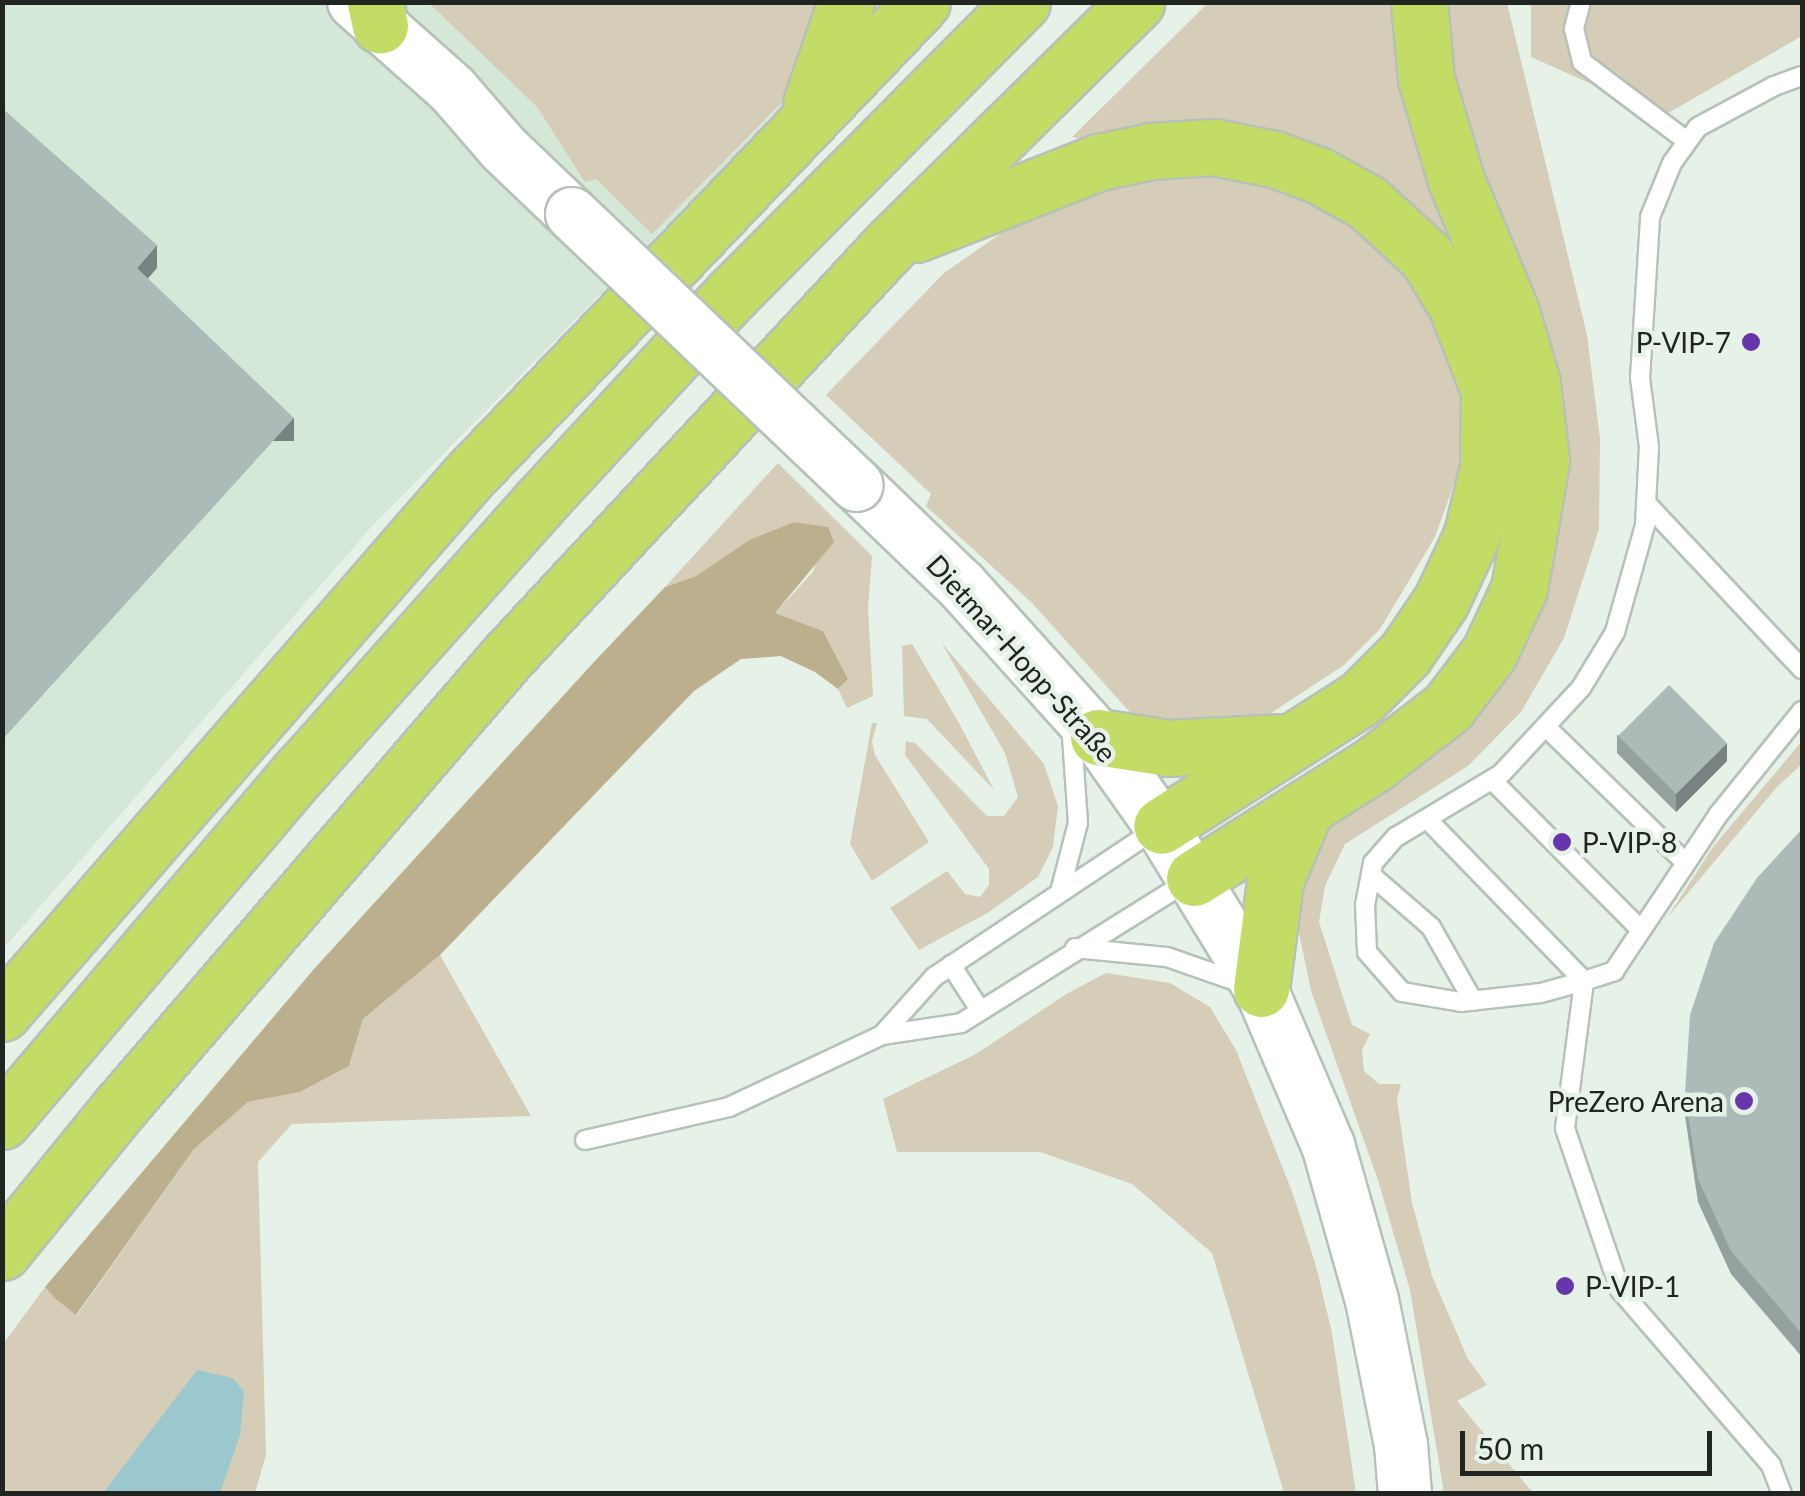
<!DOCTYPE html>
<meta charset="utf-8">
<style>
body{margin:0}
#map{position:relative;width:1805px;height:1496px;overflow:hidden;background:#e6f2e8;font-family:Lato,sans-serif}
div>[style]{position:absolute}
[style*='--x']{left:calc(var(--x)*1px);top:calc(var(--y)*1px);width:calc(var(--w)*1px);rotate:calc(var(--a)*1deg)}
.built>*{inset:0;background:#d5e7d7}
.green>*{inset:0;background:#d5cdb7}
.forest>*{inset:0;background:#bbaf8e}
.water>*{inset:0;background:#9bc7ce}
.roads{filter:drop-shadow(2px 0 #b6c1b7) drop-shadow(-2px 0 #b6c1b7) drop-shadow(0 2px #b6c1b7) drop-shadow(0 -2px #b6c1b7)}
.lane>*{height:18px;margin:-9px;padding:0 9px;transform-origin:9px;border-radius:9px;background:#fff}
.secondary>*{height:52px;margin:-26px;padding:0 26px;transform-origin:26px;border-radius:26px;background:#fff}
.highway>*{height:55px;margin:-27.5px;padding:0 27.5px;transform-origin:27.5px;border-radius:27.5px;background:#c3dc65}
.bridges{filter:drop-shadow(2px 0 #b6c1b7) drop-shadow(-2px 0 #b6c1b7) drop-shadow(0 2px #b6c1b7) drop-shadow(0 -2px #b6c1b7)}
.secondary-bridge>*{height:52px;margin:-26px;padding:0 26px;transform-origin:26px;border-radius:26px;background:#fff}
.wall>*{inset:0;background:#94a19e}
.shaded-wall>*{inset:0;background:#788381;transform-origin:0 0}
.building>*{inset:0;background:#acbbb8;transform-origin:0 0}
.dots>*{width:28px;height:28px;translate:-50% -50%;box-sizing:border-box;border:5px solid #e6f2e8;border-radius:50%}
span{translate:-50% -50%;white-space:nowrap;text-align:center;line-height:1.15;-webkit-text-stroke:9px #e6f2e8;paint-order:stroke}
.poi-label{font-size:28px;color:#202521}
.right{translate:-100% -50%;text-align:right}
.left{translate:0 -50%;text-align:left}
.street-label{font-size:28px;color:#202521}
.frame{position:absolute;inset:0;border:5px solid #202521;pointer-events:none}
.scale{position:absolute;left:1460px;top:1431px;width:252px;height:45px;box-sizing:border-box;border:5px solid #202521;border-top:0;padding-left:12px;font-size:30px;line-height:35px;white-space:nowrap;color:#202521;-webkit-text-stroke:8px #e6f2e8;paint-order:stroke}
</style>
<div id="map">
<div class="built">
<i style="clip-path:polygon(3px 3px,888px 3px,374px 524px,3px 949px)"></i>
</div>
<div class="green">
<i style="clip-path:polygon(429px 3px,831px 3px,792px 92px,652px 234px,596px 179px,585px 182px,537px 107px)"></i>
<i style="clip-path:polygon(1208px 3px,1402px 3px,1456px 240px,1444px 248px,1390px 200px,1072px 137px)"></i>
<i style="clip-path:polygon(1438px 3px,1507px 3px,1587px 335px,1600px 439px,1599px 529px,1564px 638px,1521px 712px,1468px 766px,1345px 844px,1325px 886px,1319px 922px,1352px 1025px,1370px 1034px,1362px 1050px,1364px 1071px,1379px 1084px,1401px 1084px,1397px 1100px,1412px 1203px,1432px 1276px,1468px 1359px,1487px 1385px,1457px 1401px,1533px 1493px,1444px 1493px,1410px 1290px,1378px 1180px,1311px 991px,1295px 913px,1312px 856px,1330px 825px,1538px 602px,1557px 539px,1561px 481px,1462px 127px)"></i>
<i style="clip-path:polygon(1531px 3px,1802px 3px,1802px 36px,1663px 116px,1531px 57px)"></i>
<i style="clip-path:polygon(1216px 164px,1381px 229px,1462px 348px,1468px 445px,1435px 537px,1380px 629px,1344px 665px,1262px 719px,1229px 733px,1135px 718px,1032px 603px,926px 506px,931px 494px,826px 395px,944px 273px,1052px 198px)"></i>
<i style="clip-path:polygon(778px 463px,872px 556px,868px 609px,873px 696px,847px 708px,838px 689px,848px 679px,823px 631px,775px 613px,813px 572px,827px 527px,794px 522px,749px 540px,696px 576px,665px 587px)"></i>
<i style="clip-path:polygon(941px 642px,1044px 764px,1058px 806px,1053px 847px,1038px 877px,989px 912px,919px 950px,890px 908px,947px 871px,965px 894px,980px 897px,989px 885px,989px 869px,905px 755px,906px 741px,915px 743px,987px 816px,1004px 816px,1018px 797px,1005px 753px)"></i>
<i style="clip-path:polygon(912px 644px,959px 723px,994px 790px,927px 719px,904px 716px,902px 646px)"></i>
<i style="clip-path:polygon(872px 723px,877px 723px,872px 741px,875px 755px,929px 842px,872px 881px,850px 844px)"></i>
<i style="clip-path:polygon(1802px 741px,1802px 764px,1777px 787px,1667px 918px,1713px 847px)"></i>
<i style="clip-path:polygon(440px 955px,531px 1116px,292px 1124px,258px 1162px,266px 1455px,255px 1493px,220px 1493px,240px 1421px,197px 1371px,103px 1493px,3px 1494px,3px 1344px,45px 1287px,77px 1315px,194px 1149px,248px 1102px,300px 1092px,349px 1066px,363px 1019px)"></i>
<i style="clip-path:polygon(1106px 973px,1170px 983px,1210px 1007px,1236px 1050px,1293px 1194px,1316px 1266px,1332px 1333px,1356px 1493px,1284px 1493px,1212px 1253px,1132px 1184px,1040px 1152px,897px 1152px,883px 1099px,976px 1054px,1068px 993px)"></i>
</div>
<div class="forest">
<i style="clip-path:polygon(794px 522px,828px 527px,834px 542px,775px 613px,823px 631px,848px 679px,838px 689px,815px 672px,781px 656px,741px 659px,694px 691px,440px 955px,363px 1019px,349px 1066px,300px 1092px,248px 1102px,194px 1149px,76px 1315px,56px 1299px,45px 1287px,314px 969px,593px 663px,665px 587px,696px 576px,749px 540px)"></i>
</div>
<div class="water">
<i style="clip-path:polygon(197px 1370px,233px 1378px,244px 1392px,240px 1435px,220px 1493px,103px 1493px)"></i>
</div>
<div class="roads">
<div class="lane">
<i style="--x:1581;--y:2;--w:28;--a:105"></i>
<i style="--x:1574;--y:29;--w:34;--a:76"></i>
<i style="--x:1582;--y:62;--w:131;--a:37"></i>
<i style="--x:1646;--y:503;--w:228;--a:46.8"></i>
<i style="--x:1546;--y:727;--w:195;--a:44.2"></i>
<i style="--x:1492;--y:780;--w:211;--a:45.2"></i>
<i style="--x:1428;--y:820;--w:224;--a:45.9"></i>
<i style="--x:1584;--y:981;--w:45;--a:164.4"></i>
<i style="--x:1541;--y:993;--w:81;--a:173.6"></i>
<i style="--x:1461;--y:1002;--w:60;--a:-170.4"></i>
<i style="--x:1402;--y:992;--w:53;--a:-131.2"></i>
<i style="--x:1367;--y:952;--w:47;--a:-92.4"></i>
<i style="--x:1365;--y:905;--w:43;--a:-79.2"></i>
<i style="--x:1373;--y:863;--w:35;--a:-49"></i>
<i style="--x:1396;--y:837;--w:122;--a:-31"></i>
<i style="--x:1501;--y:774;--w:117;--a:-47.1"></i>
<i style="--x:1581;--y:688;--w:66;--a:-58.7"></i>
<i style="--x:1615;--y:632;--w:111;--a:-74.3"></i>
<i style="--x:1645;--y:525;--w:78;--a:-87.1"></i>
<i style="--x:1649;--y:447;--w:70;--a:-97.4"></i>
<i style="--x:1640;--y:378;--w:161;--a:-86.4"></i>
<i style="--x:1650;--y:217;--w:58;--a:-67.8"></i>
<i style="--x:1672;--y:163;--w:44;--a:-54.2"></i>
<i style="--x:1698;--y:127;--w:86;--a:-28.3"></i>
<i style="--x:1774;--y:86;--w:30;--a:-20"></i>
<i style="--x:1371;--y:875;--w:79;--a:40.9"></i>
<i style="--x:1431;--y:927;--w:85;--a:60.4"></i>
<i style="--x:1060;--y:892;--w:71;--a:-75.4"></i>
<i style="--x:1078;--y:823;--w:99;--a:-94"></i>
<i style="--x:1075;--y:948;--w:92;--a:5.6"></i>
<i style="--x:1167;--y:957;--w:82;--a:19.3"></i>
<i style="--x:951;--y:965;--w:54;--a:57.2"></i>
<i style="--x:882;--y:1035;--w:78;--a:-48.1"></i>
<i style="--x:934;--y:977;--w:267;--a:-33.7"></i>
<i style="--x:585;--y:1140;--w:148;--a:-12.9"></i>
<i style="--x:729;--y:1107;--w:169;--a:-25.2"></i>
<i style="--x:882;--y:1035;--w:80;--a:-8.6"></i>
<i style="--x:961;--y:1023;--w:268;--a:-32"></i>
<i style="--x:1782;--y:1494;--w:31;--a:-111"></i>
<i style="--x:1771;--y:1465;--w:231;--a:-130.8"></i>
<i style="--x:1620;--y:1290;--w:171;--a:-108.8"></i>
<i style="--x:1565;--y:1128;--w:148;--a:-82.6"></i>
<i style="--x:1584;--y:981;--w:32;--a:-18"></i>
<i style="--x:1614;--y:971;--w:187;--a:-56.3"></i>
<i style="--x:1718;--y:815;--w:134;--a:-51.1"></i>
</div>
<div class="secondary">
<i style="--x:354;--y:2;--w:131;--a:41.6"></i>
<i style="--x:452;--y:89;--w:79;--a:49.1"></i>
<i style="--x:504;--y:149;--w:94;--a:43.7"></i>
<i style="--x:857;--y:485;--w:144;--a:43.9"></i>
<i style="--x:961;--y:585;--w:205;--a:48"></i>
<i style="--x:1098;--y:737;--w:109;--a:54.7"></i>
<i style="--x:1161;--y:826;--w:191;--a:58.5"></i>
<i style="--x:1261;--y:989;--w:170;--a:66.8"></i>
<i style="--x:1328;--y:1145;--w:161;--a:74.2"></i>
<i style="--x:1372;--y:1300;--w:148;--a:78.7"></i>
<i style="--x:1401;--y:1445;--w:49;--a:85.3"></i>
</div>
<div class="highway">
<i style="--x:375;--y:2;--w:24;--a:78"></i>
<i style="--x:811;--y:104;--w:108;--a:-71.1"></i>
<i style="--x:916;--y:234;--w:197;--a:-21.5"></i>
<i style="--x:1099;--y:162;--w:53;--a:-11.9"></i>
<i style="--x:1151;--y:151;--w:63;--a:-3.6"></i>
<i style="--x:1214;--y:147;--w:61;--a:11.3"></i>
<i style="--x:1274;--y:159;--w:47;--a:20"></i>
<i style="--x:1318;--y:175;--w:57;--a:29.2"></i>
<i style="--x:1368;--y:203;--w:80;--a:42.5"></i>
<i style="--x:1427;--y:257;--w:56;--a:58.9"></i>
<i style="--x:1456;--y:305;--w:91;--a:68.8"></i>
<i style="--x:1489;--y:390;--w:78;--a:90.7"></i>
<i style="--x:1488;--y:468;--w:71;--a:103.8"></i>
<i style="--x:1471;--y:537;--w:71;--a:115.1"></i>
<i style="--x:1441;--y:601;--w:64;--a:124.2"></i>
<i style="--x:1405;--y:654;--w:62;--a:135"></i>
<i style="--x:1361;--y:698;--w:237;--a:147.4"></i>
<i style="--x:1098;--y:737;--w:71;--a:8.9"></i>
<i style="--x:1168;--y:748;--w:117;--a:-2.9"></i>
<i style="--x:1194;--y:878;--w:212;--a:-32.3"></i>
<i style="--x:1373;--y:765;--w:95;--a:-37.7"></i>
<i style="--x:1448;--y:707;--w:68;--a:-52.8"></i>
<i style="--x:1489;--y:653;--w:71;--a:-64.9"></i>
<i style="--x:1519;--y:589;--w:130;--a:-80.2"></i>
<i style="--x:1541;--y:461;--w:79;--a:-96.6"></i>
<i style="--x:1532;--y:383;--w:74;--a:-106.5"></i>
<i style="--x:1511;--y:312;--w:143;--a:-112.6"></i>
<i style="--x:1456;--y:180;--w:105;--a:-106.5"></i>
<i style="--x:1426;--y:79;--w:77;--a:-95.2"></i>
<i style="--x:1261;--y:989;--w:109;--a:-82.6"></i>
<i style="--x:1275;--y:881;--w:80;--a:-67.3"></i>
<i style="--x:2;--y:1013;--w:710;--a:-49"></i>
<i style="--x:468;--y:477;--w:657;--a:-46.29"></i>
<i style="--x:2;--y:1121;--w:462;--a:-49.6"></i>
<i style="--x:302;--y:769;--w:355;--a:-48.3"></i>
<i style="--x:538;--y:504;--w:287;--a:-47.3"></i>
<i style="--x:733;--y:293;--w:410;--a:-45.2"></i>
<i style="--x:2;--y:1252;--w:187;--a:-50.9"></i>
<i style="--x:120;--y:1107;--w:592;--a:-49.31"></i>
<i style="--x:506;--y:658;--w:564;--a:-47.08"></i>
<i style="--x:890;--y:245;--w:346;--a:-44.6"></i>
</div>
</div>
<div class="bridges">
<div class="secondary-bridge">
<i style="--x:572;--y:214;--w:393;--a:43.6"></i>
</div>
</div>
<div class="wall">
<i style="clip-path:polygon(1617px 735px,1727px 761px,1676px 812px,1617px 753px)"></i>
<i style="clip-path:polygon(1802px 829px,1802px 1357px,1731px 1274px,1698px 1202px,1685px 1116px,1685px 1094px)"></i>
</div>
<div class="shaded-wall">
<i style="clip-path:polygon(157px 245px,157px 268px,137px 291px,137px 268px)"></i>
<i style="left:294px;top:418px;width:23px;height:435px;rotate:90deg"></i>
<i style="clip-path:polygon(1727px 743px,1727px 761px,1676px 812px,1676px 794px)"></i>
</div>
<div class="building">
<i style="clip-path:polygon(2px 108px,157px 245px,137px 268px,294px 418px,2px 740px)"></i>
<i style="left:1669px;top:685px;width:82px;height:72px;rotate:45deg"></i>
<i style="clip-path:polygon(1802px 829px,1802px 1334px,1731px 1251px,1698px 1179px,1685px 1094px,1690px 1015px,1714px 943px,1757px 878px)"></i>
</div>
<div class="dots">
<i style="left:1751px;top:342px;background:#6736ad"></i>
<i style="left:1562px;top:842px;background:#6736ad"></i>
<i style="left:1744px;top:1101px;background:#6736ad"></i>
<i style="left:1565px;top:1286px;background:#6736ad"></i>
</div>
<div class="poi-label">
<span class="right" style="left:1731px;top:342px">P-VIP-7</span>
<span class="left" style="left:1582px;top:842px">P-VIP-8</span>
<span class="right" style="left:1724px;top:1101px">PreZero Arena</span>
<span class="left" style="left:1585px;top:1286px">P-VIP-1</span>
</div>
<div class="street-label">
<span style="left:1022px;top:658px;rotate:48deg">Dietmar-Hopp-Straße</span>
</div>
<div class="frame"></div>
<div class="scale">50 m</div>
</div>
